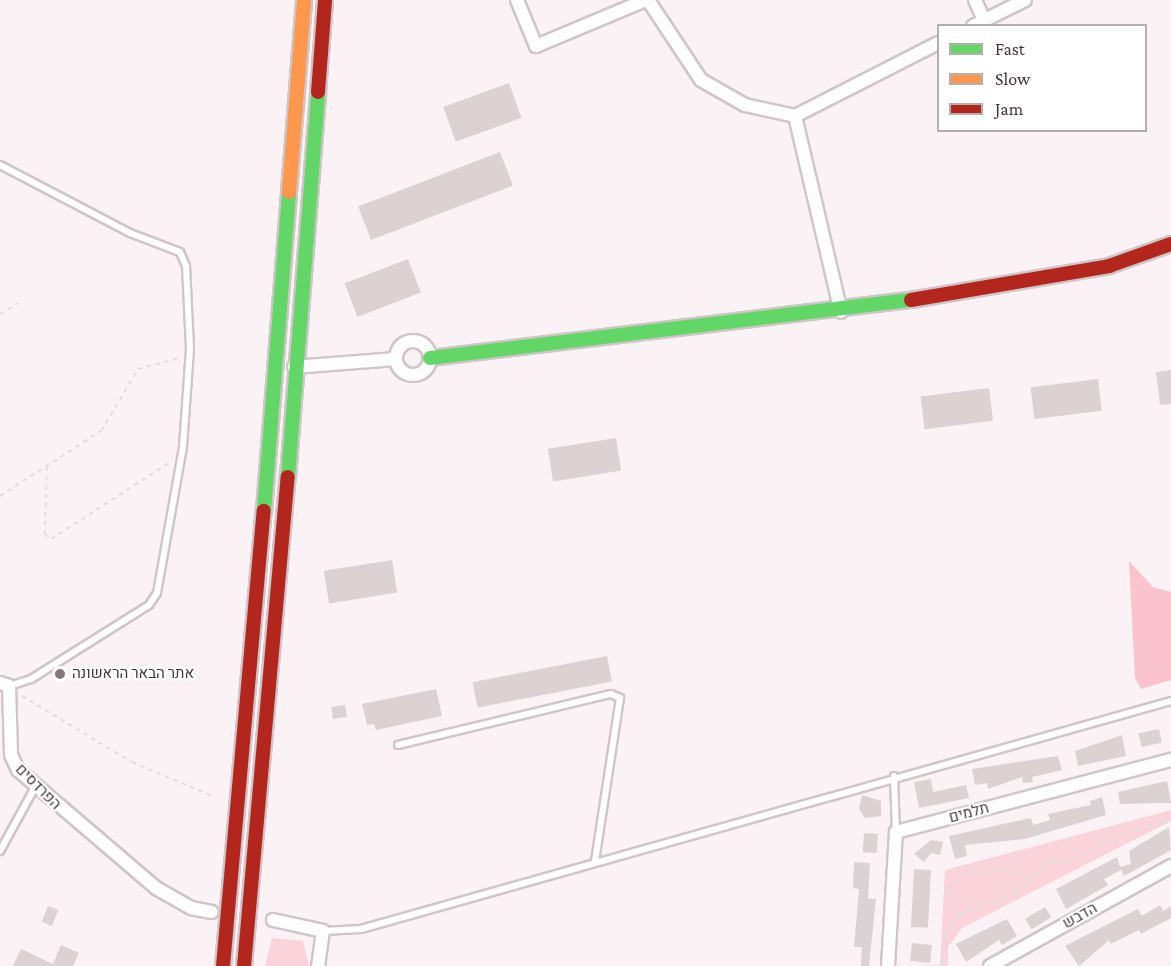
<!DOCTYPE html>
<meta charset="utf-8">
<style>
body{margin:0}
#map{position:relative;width:1171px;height:966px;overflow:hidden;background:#faf2f4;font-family:"Crimson Pro",Heebo,serif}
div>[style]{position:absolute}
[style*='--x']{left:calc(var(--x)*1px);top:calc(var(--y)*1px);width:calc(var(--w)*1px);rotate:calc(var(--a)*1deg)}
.green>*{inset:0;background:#fbd4db}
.forest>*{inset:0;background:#fbc3ce}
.building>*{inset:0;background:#dcd2d4;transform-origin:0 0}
.path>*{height:1.5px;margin-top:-0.75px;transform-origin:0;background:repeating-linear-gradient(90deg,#e0dede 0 4.5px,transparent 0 9px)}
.roads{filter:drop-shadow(2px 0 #d0c6c8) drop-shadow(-2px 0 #d0c6c8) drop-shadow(0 2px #d0c6c8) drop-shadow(0 -2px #d0c6c8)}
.lane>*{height:6px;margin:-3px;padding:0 3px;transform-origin:3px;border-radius:3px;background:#fefdfd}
.street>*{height:12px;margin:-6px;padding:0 6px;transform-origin:6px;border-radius:6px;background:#fefdfd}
.street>.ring{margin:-6px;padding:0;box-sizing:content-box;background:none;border:12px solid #fefdfd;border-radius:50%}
.fast>*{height:14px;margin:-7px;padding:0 7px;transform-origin:7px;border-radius:7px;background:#63d668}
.slow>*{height:14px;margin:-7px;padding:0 7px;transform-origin:7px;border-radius:7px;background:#ff974d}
.jam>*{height:14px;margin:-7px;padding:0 7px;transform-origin:7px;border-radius:7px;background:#b3261e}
.dots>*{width:16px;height:16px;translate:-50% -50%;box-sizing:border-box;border:3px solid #fff;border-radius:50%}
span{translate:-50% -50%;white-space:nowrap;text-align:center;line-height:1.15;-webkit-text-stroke:4.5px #fff;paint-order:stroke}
.poi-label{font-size:15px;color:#45373a}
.left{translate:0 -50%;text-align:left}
.street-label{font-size:15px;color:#45373a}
.legend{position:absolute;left:937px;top:24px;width:210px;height:108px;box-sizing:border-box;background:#fff;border:2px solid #b5afb0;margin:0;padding:8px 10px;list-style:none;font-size:18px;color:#45373a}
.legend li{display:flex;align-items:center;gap:12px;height:30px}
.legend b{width:30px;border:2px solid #b5afb0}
</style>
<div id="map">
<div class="green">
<i style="clip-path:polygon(1171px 810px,1171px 821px,962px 928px,948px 947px,948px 966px,916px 966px,940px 965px,945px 870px)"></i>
<i style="clip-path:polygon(272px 938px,303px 941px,309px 966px,265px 966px)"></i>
</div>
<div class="forest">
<i style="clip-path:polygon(1129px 561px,1153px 587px,1171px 592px,1171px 680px,1141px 689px,1135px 678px)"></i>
</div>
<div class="building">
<i style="left:509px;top:83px;width:37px;height:70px;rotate:70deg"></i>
<i style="left:500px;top:152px;width:36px;height:152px;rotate:69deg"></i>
<i style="left:408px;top:259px;width:36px;height:68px;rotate:69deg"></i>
<i style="clip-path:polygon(1171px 370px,1171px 404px,1160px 405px,1156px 372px)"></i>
<i style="left:1098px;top:379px;width:32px;height:68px;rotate:83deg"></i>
<i style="left:989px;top:388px;width:33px;height:69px;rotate:83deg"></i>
<i style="left:616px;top:438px;width:33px;height:69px;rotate:81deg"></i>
<i style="left:392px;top:560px;width:33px;height:69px;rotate:81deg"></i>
<i style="left:607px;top:656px;width:26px;height:137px;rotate:79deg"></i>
<i style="clip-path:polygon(436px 689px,442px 716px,376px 730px,374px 724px,367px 725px,362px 704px)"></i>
<i style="left:345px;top:705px;width:12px;height:14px;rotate:81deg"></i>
<i style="left:1159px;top:729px;width:14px;height:21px;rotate:78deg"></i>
<i style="clip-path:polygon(1122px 735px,1126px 756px,1078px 766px,1075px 751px)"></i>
<i style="clip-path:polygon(1058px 756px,1062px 770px,1032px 777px,1033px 782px,1023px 783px,1022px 777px,988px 789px,987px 783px,975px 785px,972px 769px)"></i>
<i style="clip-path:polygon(931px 779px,933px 792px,966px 785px,969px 798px,919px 808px,914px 782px)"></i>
<i style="clip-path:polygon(1167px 781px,1171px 803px,1120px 804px,1118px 792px)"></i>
<i style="clip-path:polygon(862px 795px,881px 801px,881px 816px,865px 818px,859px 809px)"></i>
<i style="clip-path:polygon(1102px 797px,1106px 815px,1025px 839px,965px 845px,967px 856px,955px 859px,949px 836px,1031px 818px,1033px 825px,1050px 820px,1048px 814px,1091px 805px,1090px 801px)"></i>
<i style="clip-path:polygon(1169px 827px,1171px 850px,1124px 876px,1121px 870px,1104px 879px,1108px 885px,1066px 909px,1056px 889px,1117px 857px,1120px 867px,1131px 864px,1129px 851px)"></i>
<i style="left:864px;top:833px;width:14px;height:19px;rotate:4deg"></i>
<i style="clip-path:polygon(931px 840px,943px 842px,940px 855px,931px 853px,924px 862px,914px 854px)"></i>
<i style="clip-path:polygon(854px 862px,870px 863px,868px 899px,876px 899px,869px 966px,861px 966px,862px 947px,854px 947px,859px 889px,853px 888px)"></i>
<i style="left:914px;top:869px;width:17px;height:58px;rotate:3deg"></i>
<i style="clip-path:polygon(1160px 905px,1163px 911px,1171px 906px,1171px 918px,1141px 934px,1139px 930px,1111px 944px,1109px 940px,1079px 966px,1065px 946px,1138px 909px,1142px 916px)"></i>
<i style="left:48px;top:906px;width:11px;height:17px;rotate:22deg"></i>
<i style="left:1045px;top:907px;width:12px;height:23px;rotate:59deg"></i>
<i style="clip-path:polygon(1007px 919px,1017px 936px,1002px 945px,999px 940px,966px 962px,956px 944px)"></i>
<i style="left:912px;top:943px;width:20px;height:18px;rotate:6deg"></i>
<i style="clip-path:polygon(61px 945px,79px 953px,73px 966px,13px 966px,21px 949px,53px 964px)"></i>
</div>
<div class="path">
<i style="--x:0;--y:314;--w:21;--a:-31"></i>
<i style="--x:47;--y:467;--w:67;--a:91.7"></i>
<i style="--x:45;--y:534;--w:8;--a:40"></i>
<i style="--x:51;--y:539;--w:144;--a:-32.8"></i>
<i style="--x:0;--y:496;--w:120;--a:-32.8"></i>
<i style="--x:101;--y:431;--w:72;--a:-59.2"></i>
<i style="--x:138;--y:369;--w:43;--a:-14.7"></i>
<i style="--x:22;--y:696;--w:128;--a:31"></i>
<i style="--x:132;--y:762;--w:90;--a:22.9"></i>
<i style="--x:959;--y:914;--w:9;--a:-144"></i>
<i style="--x:952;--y:909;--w:20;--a:-101"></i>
<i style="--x:948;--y:889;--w:23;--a:-41"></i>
<i style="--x:965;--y:874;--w:45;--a:-7.6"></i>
<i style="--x:1010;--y:868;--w:23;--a:25"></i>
<i style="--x:942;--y:966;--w:33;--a:-85"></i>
<i style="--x:945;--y:933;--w:24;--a:-52"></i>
<i style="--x:960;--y:914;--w:59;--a:-20"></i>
<i style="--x:1015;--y:894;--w:46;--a:-42.4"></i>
<i style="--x:1049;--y:863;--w:25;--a:-7"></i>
<i style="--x:1074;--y:860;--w:52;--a:-30"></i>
<i style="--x:1119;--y:834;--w:54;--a:-15.1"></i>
</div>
<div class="roads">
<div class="lane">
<i style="--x:0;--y:165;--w:147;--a:27.6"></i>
<i style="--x:130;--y:233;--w:53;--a:20.8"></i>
<i style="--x:180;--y:252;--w:15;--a:67"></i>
<i style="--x:186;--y:266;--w:83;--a:87.2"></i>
<i style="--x:190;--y:349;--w:98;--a:94.1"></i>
<i style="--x:183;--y:447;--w:148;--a:100.1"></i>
<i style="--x:157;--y:593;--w:14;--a:124"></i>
<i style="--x:149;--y:605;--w:139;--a:147.9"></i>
<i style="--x:31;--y:679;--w:23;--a:162"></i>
<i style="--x:398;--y:745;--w:219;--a:-13.5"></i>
<i style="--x:611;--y:694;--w:10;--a:24"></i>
<i style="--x:620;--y:698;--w:166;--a:98.7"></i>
<i style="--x:894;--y:776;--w:56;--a:88"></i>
<i style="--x:0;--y:851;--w:73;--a:-61.3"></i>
<i style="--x:323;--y:931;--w:38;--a:-3"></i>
<i style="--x:361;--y:929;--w:841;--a:-15.72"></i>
</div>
<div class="street">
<i style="--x:517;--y:0;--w:50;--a:67.6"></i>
<i style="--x:536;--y:46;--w:119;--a:-22.7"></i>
<i style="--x:648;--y:0;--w:96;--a:56.5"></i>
<i style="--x:701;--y:80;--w:51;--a:29.6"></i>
<i style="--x:745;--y:105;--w:51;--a:12.4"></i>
<i style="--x:795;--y:116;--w:161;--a:-27"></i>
<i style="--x:975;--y:0;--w:22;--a:66"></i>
<i style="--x:973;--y:26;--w:58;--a:-26.6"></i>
<i style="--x:795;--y:116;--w:201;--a:76.8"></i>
<i class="ring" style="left:396px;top:341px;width:22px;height:22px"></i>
<i style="--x:294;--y:367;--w:102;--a:-4.5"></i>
<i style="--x:0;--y:683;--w:9;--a:18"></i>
<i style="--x:9;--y:686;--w:69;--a:88.3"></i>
<i style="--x:11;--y:755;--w:17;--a:65"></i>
<i style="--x:18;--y:770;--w:182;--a:40.5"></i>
<i style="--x:156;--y:888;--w:40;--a:29.7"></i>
<i style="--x:191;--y:908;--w:21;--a:11"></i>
<i style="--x:273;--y:920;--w:51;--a:12.4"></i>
<i style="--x:323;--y:931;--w:35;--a:98"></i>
<i style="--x:888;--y:966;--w:134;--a:-86.6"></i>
<i style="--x:896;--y:832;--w:284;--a:-14.7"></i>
<i style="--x:990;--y:966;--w:207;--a:-28.9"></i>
</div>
<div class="fast">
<i style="--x:430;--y:358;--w:484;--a:-6.9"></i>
<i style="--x:288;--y:477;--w:386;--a:-85.5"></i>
<i style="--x:264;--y:511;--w:320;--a:-85.5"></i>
</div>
<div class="slow">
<i style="--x:289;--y:192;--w:193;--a:-85.5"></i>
</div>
<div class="jam">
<i style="--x:318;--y:92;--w:92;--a:-85.6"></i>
<i style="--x:911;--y:300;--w:201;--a:-9.7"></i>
<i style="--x:1109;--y:266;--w:66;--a:-19.5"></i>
<i style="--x:223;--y:966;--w:457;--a:-84.9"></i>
<i style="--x:244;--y:966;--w:491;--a:-84.9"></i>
</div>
</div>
<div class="dots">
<i style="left:60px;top:674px;background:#84787b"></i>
</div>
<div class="poi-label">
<span class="left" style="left:72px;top:674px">אתר הבאר הראשונה</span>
</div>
<div class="street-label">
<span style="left:38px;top:787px;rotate:45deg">הפרדסים</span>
<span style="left:969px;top:813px;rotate:-15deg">תלמים</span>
<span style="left:1080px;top:916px;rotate:-29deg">הדבש</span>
</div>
<ul class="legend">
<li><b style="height:8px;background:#63d668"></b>Fast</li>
<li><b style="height:8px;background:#ff974d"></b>Slow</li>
<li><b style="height:8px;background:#b3261e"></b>Jam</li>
</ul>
</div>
